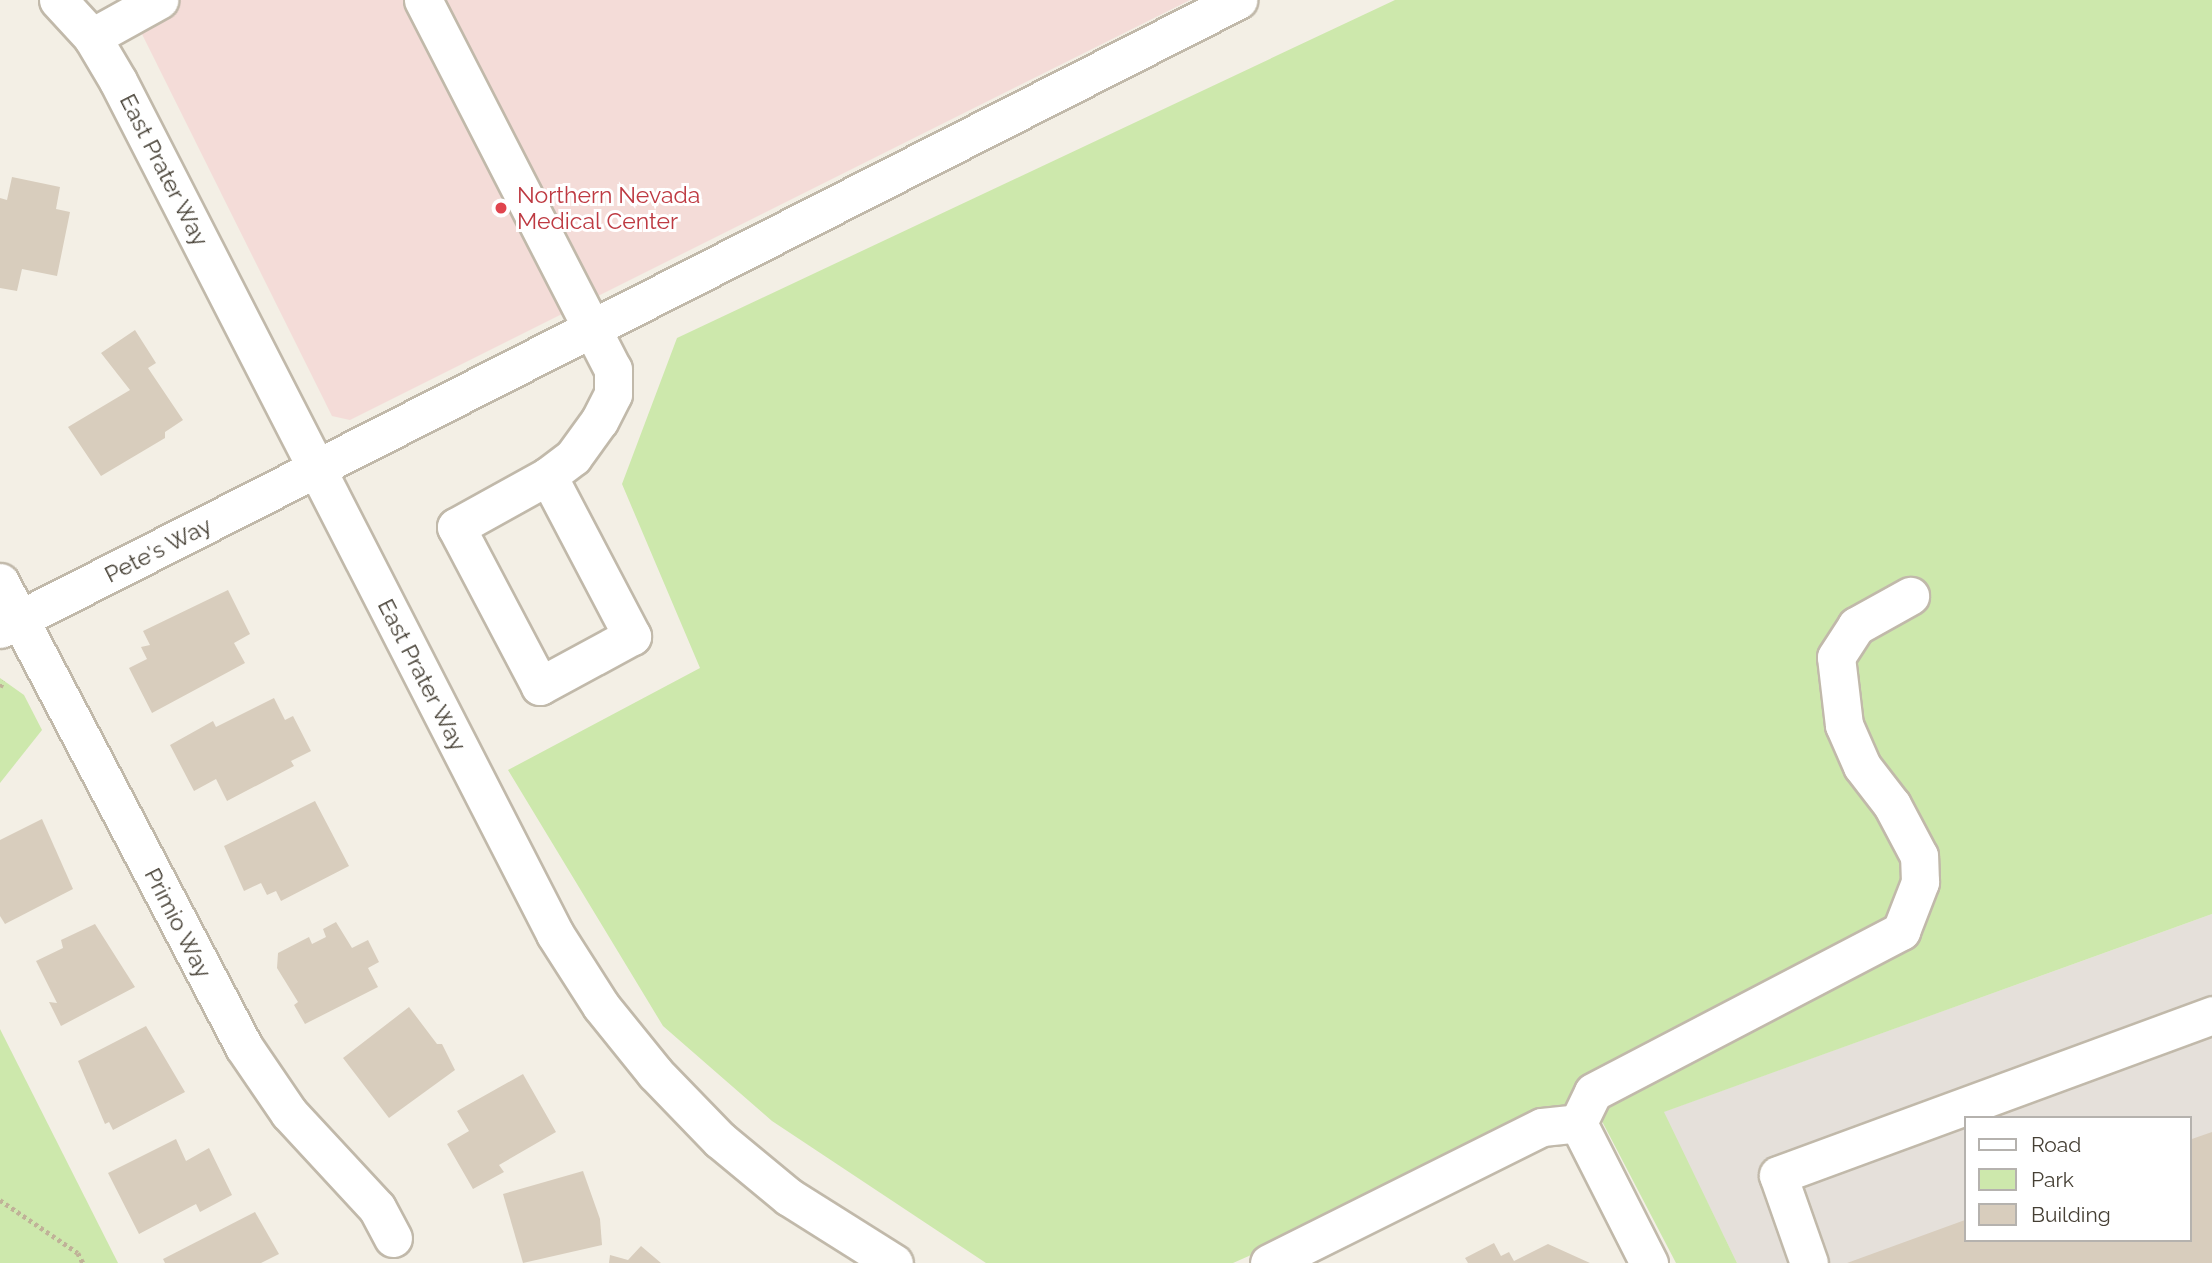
<!DOCTYPE html>
<style>
body{margin:0}
#map{position:relative;width:2212px;height:1263px;overflow:hidden;background:#f3efe5;font-family:Raleway,sans-serif}
div>[style]{position:absolute}
[style*='--x']{left:calc(var(--x)*1px);top:calc(var(--y)*1px);width:calc(var(--w)*1px);rotate:calc(var(--a)*1deg)}
.industrial>*{inset:0;background:#e5e0da}
.medical>*{inset:0;background:#f4dcd8}
.green>*{inset:0;background:#cde8ac}
.building>*{inset:0;background:#d8cdbd}
.path>*{height:4.5px;margin-top:-2.25px;transform-origin:0;background:repeating-linear-gradient(90deg,#c0b298 0 3.5px,transparent 0 7px)}
.roads{filter:drop-shadow(2px 0 #c1b9aa) drop-shadow(-2px 0 #c1b9aa) drop-shadow(0 2px #c1b9aa) drop-shadow(0 -2px #c1b9aa)}
.minor>*{height:37px;margin:-18.5px;padding:0 18.5px;transform-origin:18.5px;border-radius:18.5px;background:#fff}
.dots>*{width:19px;height:19px;translate:-50% -50%;box-sizing:border-box;border:4px solid #fff;border-radius:50%}
span{translate:-50% -50%;white-space:nowrap;text-align:center;line-height:1.15;-webkit-text-stroke:6px #fff;paint-order:stroke}
.street-label{font-size:23px;color:#453f34}
.health-label{font-size:23px;color:#be3a42}
.left{translate:0 -50%;text-align:left}
.legend{position:absolute;left:1964px;top:1116px;width:228px;height:126px;box-sizing:border-box;background:#fff;border:2px solid #b5b2ae;margin:0;padding:9px 12px;list-style:none;font-size:21px;color:#453f34}
.legend li{display:flex;align-items:center;gap:14px;height:35px}
.legend b{width:35px;border:2px solid #b5b2ae}
</style>
<div id="map">
<div class="industrial">
<i style="clip-path:polygon(evenodd,2212px 914px,2212px 1263px,1737px 1263px,1663px 1112px,2212px 914px,1965px 1118px,2189px 1118px,2189px 1240px,1965px 1240px,1965px 1118px)"></i>
</div>
<div class="medical">
<i style="clip-path:polygon(125px 0,1190px 0,350px 420px,332px 416px)"></i>
</div>
<div class="green">
<i style="clip-path:polygon(1395px 0,2212px 0,2212px 914px,1664px 1112px,1737px 1263px,1676px 1263px,1593px 1104px,1233px 1263px,986px 1263px,772px 1121px,663px 1026px,508px 770px,700px 668px,622px 484px,677px 338px)"></i>
<i style="clip-path:polygon(0 678px,24px 695px,42px 730px,0 783px)"></i>
<i style="clip-path:polygon(0 1029px,118px 1263px,0 1263px)"></i>
</div>
<div class="building">
<i style="clip-path:polygon(12px 177px,60px 187px,56px 209px,70px 212px,57px 276px,22px 269px,17px 291px,0 288px,0 198px,7px 200px)"></i>
<i style="clip-path:polygon(135px 330px,156px 363px,148px 368px,183px 420px,165px 432px,165px 438px,101px 476px,68px 427px,130px 390px,101px 353px)"></i>
<i style="clip-path:polygon(228px 590px,250px 634px,234px 643px,245px 663px,152px 713px,129px 668px,147px 659px,141px 647px,150px 645px,143px 631px)"></i>
<i style="clip-path:polygon(274px 698px,285px 720px,293px 716px,311px 751px,291px 761px,294px 766px,227px 801px,216px 779px,194px 791px,170px 745px,213px 721px,216px 727px)"></i>
<i style="clip-path:polygon(315px 801px,349px 866px,281px 901px,276px 891px,267px 895px,261px 883px,244px 891px,224px 846px)"></i>
<i style="clip-path:polygon(42px 819px,73px 889px,5px 924px,0 916px,0 840px)"></i>
<i style="clip-path:polygon(336px 922px,352px 948px,368px 940px,379px 962px,368px 968px,378px 987px,305px 1024px,294px 1005px,298px 1002px,277px 968px,278px 953px,309px 937px,312px 944px,326px 937px,323px 929px)"></i>
<i style="clip-path:polygon(95px 924px,135px 987px,61px 1026px,49px 1002px,57px 1003px,36px 961px,63px 948px,61px 940px)"></i>
<i style="clip-path:polygon(409px 1007px,437px 1044px,442px 1044px,455px 1070px,389px 1118px,343px 1058px)"></i>
<i style="clip-path:polygon(146px 1026px,185px 1092px,113px 1130px,109px 1122px,105px 1124px,78px 1061px)"></i>
<i style="clip-path:polygon(523px 1074px,556px 1132px,499px 1165px,504px 1172px,473px 1189px,447px 1144px,469px 1131px,457px 1111px)"></i>
<i style="clip-path:polygon(2212px 1132px,2212px 1263px,1847px 1263px,1965px 1220px,1965px 1240px,2189px 1240px,2189px 1140px)"></i>
<i style="clip-path:polygon(176px 1139px,186px 1161px,209px 1148px,232px 1195px,200px 1212px,196px 1204px,139px 1234px,108px 1173px)"></i>
<i style="clip-path:polygon(583px 1171px,600px 1219px,602px 1245px,523px 1263px,503px 1194px)"></i>
<i style="clip-path:polygon(255px 1212px,279px 1254px,261px 1263px,165px 1263px,163px 1259px)"></i>
<i style="clip-path:polygon(1494px 1243px,1501px 1256px,1509px 1252px,1514px 1261px,1548px 1244px,1590px 1263px,1468px 1263px,1465px 1258px)"></i>
<i style="clip-path:polygon(641px 1246px,661px 1263px,609px 1263px,610px 1255px,628px 1260px)"></i>
</div>
<div class="path">
<i style="--x:0;--y:687;--w:7;--a:-63"></i>
<i style="--x:0;--y:1200;--w:94;--a:34.2"></i>
<i style="--x:78;--y:1253;--w:11;--a:63"></i>
</div>
<div class="roads">
<div class="minor">
<i style="--x:58;--y:0;--w:50;--a:47.4"></i>
<i style="--x:92;--y:37;--w:51;--a:59.4"></i>
<i style="--x:118;--y:81;--w:958;--a:62.87"></i>
<i style="--x:555;--y:934;--w:85;--a:57.4"></i>
<i style="--x:601;--y:1006;--w:86;--a:51.1"></i>
<i style="--x:655;--y:1073;--w:93;--a:45.9"></i>
<i style="--x:720;--y:1140;--w:89;--a:39.6"></i>
<i style="--x:789;--y:1197;--w:124;--a:32.2"></i>
<i style="--x:423;--y:0;--w:415;--a:62.8"></i>
<i style="--x:613;--y:369;--w:25;--a:90"></i>
<i style="--x:613;--y:394;--w:30;--a:117"></i>
<i style="--x:599;--y:421;--w:44;--a:125.8"></i>
<i style="--x:573;--y:457;--w:31;--a:143"></i>
<i style="--x:548;--y:476;--w:181;--a:62.3"></i>
<i style="--x:632;--y:636;--w:105;--a:151.5"></i>
<i style="--x:540;--y:686;--w:180;--a:-117.8"></i>
<i style="--x:456;--y:527;--w:105;--a:-29"></i>
<i style="--x:92;--y:37;--w:77;--a:-28.9"></i>
<i style="--x:0;--y:582;--w:525;--a:62.31"></i>
<i style="--x:244;--y:1047;--w:80;--a:55.7"></i>
<i style="--x:289;--y:1113;--w:129;--a:47.2"></i>
<i style="--x:377;--y:1208;--w:34;--a:62"></i>
<i style="--x:0;--y:629;--w:1389;--a:-26.93"></i>
<i style="--x:1578;--y:1123;--w:34;--a:-64"></i>
<i style="--x:1593;--y:1092;--w:348;--a:-27.6"></i>
<i style="--x:1901;--y:931;--w:53;--a:-68.8"></i>
<i style="--x:1920;--y:882;--w:26;--a:-92"></i>
<i style="--x:1919;--y:856;--w:58;--a:-117.9"></i>
<i style="--x:1892;--y:805;--w:49;--a:-127.6"></i>
<i style="--x:1862;--y:766;--w:45;--a:-113.7"></i>
<i style="--x:1844;--y:725;--w:68;--a:-96.7"></i>
<i style="--x:1836;--y:657;--w:37;--a:-57"></i>
<i style="--x:1856;--y:626;--w:62;--a:-29.1"></i>
<i style="--x:1269;--y:1263;--w:305;--a:-26.5"></i>
<i style="--x:1542;--y:1127;--w:36;--a:-6"></i>
<i style="--x:1578;--y:1123;--w:157;--a:63.1"></i>
<i style="--x:1809;--y:1263;--w:93;--a:-109.4"></i>
<i style="--x:1778;--y:1175;--w:463;--a:-20.2"></i>
</div>
</div>
<div class="dots">
<i style="left:501px;top:208px;background:#e0444e"></i>
</div>
<div class="street-label">
<span style="left:164px;top:170px;rotate:63deg">East Prater Way</span>
<span style="left:158px;top:550px;rotate:-27deg">Pete's Way</span>
<span style="left:422px;top:675px;rotate:63deg">East Prater Way</span>
<span style="left:178px;top:923px;rotate:63deg">Primio Way</span>
</div>
<div class="health-label">
<span class="left" style="left:517px;top:208px">Northern Nevada<br>Medical Center</span>
</div>
<ul class="legend">
<li><b style="height:9px;background:#fff"></b>Road</li>
<li><b style="height:19px;background:#cde8ac"></b>Park</li>
<li><b style="height:19px;background:#d8cdbd"></b>Building</li>
</ul>
</div>
